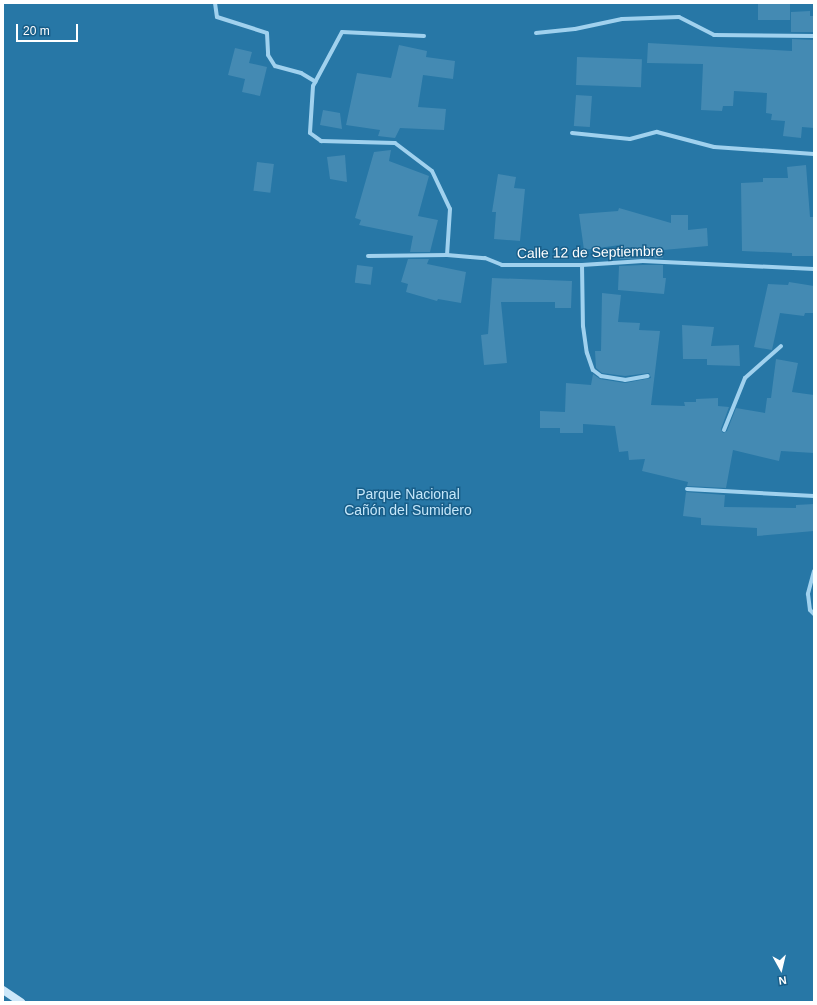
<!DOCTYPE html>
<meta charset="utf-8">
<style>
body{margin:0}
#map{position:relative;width:817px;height:1005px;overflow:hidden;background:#185e89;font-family:Arial,sans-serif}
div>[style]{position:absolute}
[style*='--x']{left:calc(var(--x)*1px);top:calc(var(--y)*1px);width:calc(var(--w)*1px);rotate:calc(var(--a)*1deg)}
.green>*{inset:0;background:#2777a6;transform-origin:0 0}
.building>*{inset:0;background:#448ab3;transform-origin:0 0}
.minor>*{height:4px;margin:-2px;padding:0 2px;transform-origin:2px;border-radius:2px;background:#a0d1ee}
.secondary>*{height:8px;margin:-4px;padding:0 4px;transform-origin:4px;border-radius:4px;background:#cde8fa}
span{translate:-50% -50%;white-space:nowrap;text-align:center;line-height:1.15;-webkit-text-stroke:3px #185e89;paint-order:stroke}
.street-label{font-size:14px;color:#fff}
.park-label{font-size:14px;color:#c5e7fa}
.frame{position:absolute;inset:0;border:4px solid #fff;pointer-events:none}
.north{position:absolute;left:761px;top:949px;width:40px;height:40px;-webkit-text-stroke:3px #185e89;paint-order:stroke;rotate:172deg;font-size:11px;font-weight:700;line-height:16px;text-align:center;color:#fff}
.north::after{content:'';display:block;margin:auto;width:14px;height:18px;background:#fff;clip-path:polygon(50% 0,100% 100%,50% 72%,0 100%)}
.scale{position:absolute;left:16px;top:24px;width:62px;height:18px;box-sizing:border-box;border:2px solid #fff;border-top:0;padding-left:5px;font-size:12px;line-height:14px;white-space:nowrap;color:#fff;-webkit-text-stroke:3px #185e89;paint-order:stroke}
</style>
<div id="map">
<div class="green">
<i style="left:3px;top:3px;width:811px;height:999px"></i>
</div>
<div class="building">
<i style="left:758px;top:3px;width:32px;height:17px"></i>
<i style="clip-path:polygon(810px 11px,810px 16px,814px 16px,814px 32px,791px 32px,791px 12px)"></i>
<i style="clip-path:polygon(792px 39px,814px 40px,814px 128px,802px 127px,801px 138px,783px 136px,785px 121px,771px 120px,772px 114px,766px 113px,767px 93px,734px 91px,733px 106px,723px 106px,722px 111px,701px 110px,703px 64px,647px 63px,648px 43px,792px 51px)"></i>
<i style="clip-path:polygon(399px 45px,427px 51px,426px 57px,455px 61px,453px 79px,423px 75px,418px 107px,446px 109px,444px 130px,400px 128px,395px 138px,378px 136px,380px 130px,346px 125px,357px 73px,391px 78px)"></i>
<i style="clip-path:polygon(235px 48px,252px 52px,249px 63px,267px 67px,260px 96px,242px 92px,245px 79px,228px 75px)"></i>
<i style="left:577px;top:57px;width:65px;height:28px;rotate:2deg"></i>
<i style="left:576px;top:95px;width:16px;height:31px;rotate:4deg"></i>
<i style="clip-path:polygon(323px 110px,340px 113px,342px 129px,320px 125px)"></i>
<i style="clip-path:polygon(391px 150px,389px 161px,429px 176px,418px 216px,438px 220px,430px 252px,410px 252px,413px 236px,359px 225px,361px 220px,355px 218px,374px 152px)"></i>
<i style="clip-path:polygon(345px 155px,347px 182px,330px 179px,327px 157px)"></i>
<i style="left:257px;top:162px;width:17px;height:29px;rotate:7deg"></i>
<i style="clip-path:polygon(806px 165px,810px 217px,814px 217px,814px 256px,792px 256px,792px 253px,742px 251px,741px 183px,763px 182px,763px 178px,788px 178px,787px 167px)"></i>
<i style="clip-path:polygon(498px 174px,516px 177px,514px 188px,525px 189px,520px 241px,494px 239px,496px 212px,492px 212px)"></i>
<i style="clip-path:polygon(619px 208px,671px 223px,671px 215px,688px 215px,688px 230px,707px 228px,708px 246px,652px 251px,663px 255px,663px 258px,620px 259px,620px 245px,584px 250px,579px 214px,618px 211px)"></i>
<i style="clip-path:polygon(408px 259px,429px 259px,427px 264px,466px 272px,461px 303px,438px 299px,437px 301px,406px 292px,408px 284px,401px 282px)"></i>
<i style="left:357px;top:265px;width:16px;height:18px;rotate:7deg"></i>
<i style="clip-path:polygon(643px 265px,663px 265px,663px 278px,666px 278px,664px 294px,618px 290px,619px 266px)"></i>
<i style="clip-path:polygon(492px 278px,572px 281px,571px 308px,555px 308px,555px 302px,501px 302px,507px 363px,484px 365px,481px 335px,488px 334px)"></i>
<i style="clip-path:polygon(789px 282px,814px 286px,814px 313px,805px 313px,804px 316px,780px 313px,772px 350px,754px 347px,768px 284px,788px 285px)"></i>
<i style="clip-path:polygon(602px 293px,621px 295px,618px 322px,640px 323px,639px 330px,660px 331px,651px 405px,685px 406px,684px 402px,696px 402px,696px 399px,718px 398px,718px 406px,729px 407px,721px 429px,723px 433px,727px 431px,736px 408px,765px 413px,767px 398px,771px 398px,776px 359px,798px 363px,792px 392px,814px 395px,814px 453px,781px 451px,779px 461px,733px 450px,726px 488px,687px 486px,688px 482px,642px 471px,645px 459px,629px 460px,628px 451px,619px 452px,615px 426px,583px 424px,583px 433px,560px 433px,560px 428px,540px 428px,540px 411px,565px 412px,566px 383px,591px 385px,593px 374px,600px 379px,625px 383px,651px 378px,649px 373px,625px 376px,602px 373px,596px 368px,595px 351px,601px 351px)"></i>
<i style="clip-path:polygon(682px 325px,714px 327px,711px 346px,739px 345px,740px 366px,707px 365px,707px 359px,683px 359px)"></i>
<i style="clip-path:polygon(686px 492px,725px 495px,724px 507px,796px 508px,796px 505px,814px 504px,814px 531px,757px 536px,757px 528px,701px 525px,701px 518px,683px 516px)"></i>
</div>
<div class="minor">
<i style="--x:215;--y:3;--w:14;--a:82"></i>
<i style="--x:217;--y:17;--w:52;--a:17.7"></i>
<i style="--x:267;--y:33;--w:22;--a:87"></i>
<i style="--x:268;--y:55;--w:13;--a:58"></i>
<i style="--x:275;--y:66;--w:27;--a:15"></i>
<i style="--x:301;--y:73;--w:17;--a:31"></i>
<i style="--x:536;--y:33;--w:39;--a:-6"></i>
<i style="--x:575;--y:29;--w:48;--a:-12"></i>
<i style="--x:622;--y:19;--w:57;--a:-2"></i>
<i style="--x:679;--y:17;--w:39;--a:27"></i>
<i style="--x:714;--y:35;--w:100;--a:0.6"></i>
<i style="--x:424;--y:36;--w:82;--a:-177.2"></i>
<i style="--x:342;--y:32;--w:61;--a:118.2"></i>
<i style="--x:313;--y:86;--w:47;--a:93.7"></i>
<i style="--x:310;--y:133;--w:14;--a:36"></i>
<i style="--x:321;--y:141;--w:74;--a:1.5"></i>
<i style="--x:395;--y:143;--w:46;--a:37.1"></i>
<i style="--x:432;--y:171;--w:42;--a:64.7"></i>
<i style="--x:450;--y:209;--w:46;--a:93.7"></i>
<i style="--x:572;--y:133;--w:58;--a:5.9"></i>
<i style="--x:630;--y:139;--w:28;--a:-15"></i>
<i style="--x:657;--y:132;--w:59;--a:14.7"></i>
<i style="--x:714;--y:147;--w:100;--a:4"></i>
<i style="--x:368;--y:256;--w:79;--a:-0.7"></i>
<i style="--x:447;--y:255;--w:38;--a:5"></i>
<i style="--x:485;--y:258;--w:18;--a:22"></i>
<i style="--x:502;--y:265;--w:80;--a:0"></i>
<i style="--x:582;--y:265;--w:61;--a:-3.8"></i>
<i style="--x:643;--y:261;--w:171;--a:2.7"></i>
<i style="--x:582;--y:265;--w:61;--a:89.1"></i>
<i style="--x:583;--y:326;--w:27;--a:82"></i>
<i style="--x:587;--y:353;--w:18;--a:71"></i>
<i style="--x:593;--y:370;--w:10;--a:37"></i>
<i style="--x:601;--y:376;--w:24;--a:9"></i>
<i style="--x:625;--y:380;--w:23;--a:-10"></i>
<i style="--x:724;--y:430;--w:56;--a:-68"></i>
<i style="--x:745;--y:378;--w:48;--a:-41.6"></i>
<i style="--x:687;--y:489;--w:127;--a:3.2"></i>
<i style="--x:814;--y:571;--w:24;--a:105"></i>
<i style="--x:808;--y:594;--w:16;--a:83"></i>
<i style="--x:810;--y:610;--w:6;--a:45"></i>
</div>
<div class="secondary">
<i style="--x:3;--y:990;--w:22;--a:34"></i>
</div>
<div class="street-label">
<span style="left:590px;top:252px;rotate:-1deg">Calle 12 de Septiembre</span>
</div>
<div class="park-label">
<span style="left:408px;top:502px">Parque Nacional<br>Cañón del Sumidero</span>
</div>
<div class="frame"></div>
<div class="north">N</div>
<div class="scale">20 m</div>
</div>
